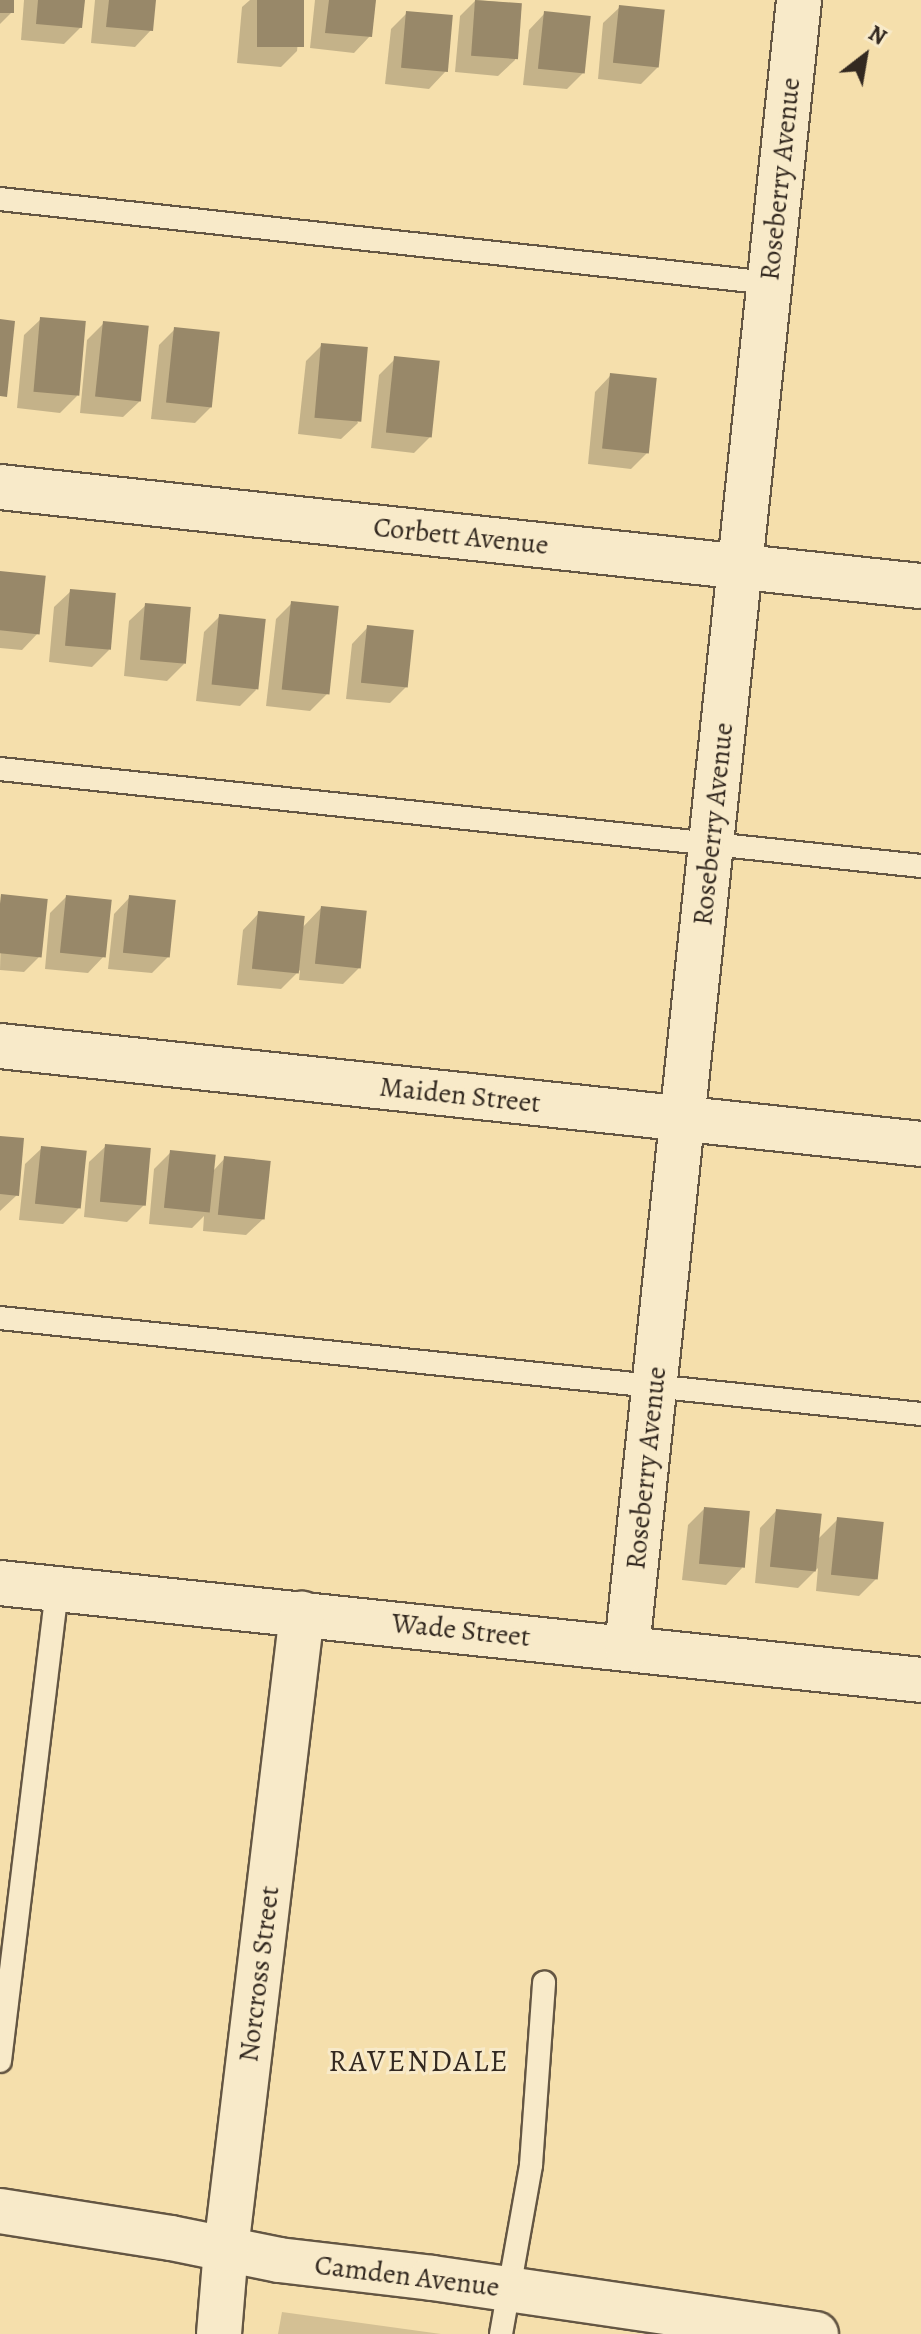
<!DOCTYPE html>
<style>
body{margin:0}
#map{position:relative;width:921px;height:2334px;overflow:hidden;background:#f5dfac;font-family:Alegreya,serif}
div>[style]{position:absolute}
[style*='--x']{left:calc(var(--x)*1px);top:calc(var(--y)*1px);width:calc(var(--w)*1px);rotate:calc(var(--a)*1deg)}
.green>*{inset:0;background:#d4c094}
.shadow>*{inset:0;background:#0003}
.building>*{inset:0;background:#988869;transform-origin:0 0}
.roads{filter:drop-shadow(2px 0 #645643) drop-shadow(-2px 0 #645643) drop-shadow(0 2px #645643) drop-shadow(0 -2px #645643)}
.service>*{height:22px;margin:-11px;padding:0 11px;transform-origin:11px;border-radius:11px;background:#f8eac9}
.minor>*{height:44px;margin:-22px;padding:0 22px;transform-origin:22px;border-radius:22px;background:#f8eac9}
span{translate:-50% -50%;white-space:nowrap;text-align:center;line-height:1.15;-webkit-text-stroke:6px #f8eac9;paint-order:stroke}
.street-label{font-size:28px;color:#332920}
.neighbourhood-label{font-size:30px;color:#332920;letter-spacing:2px}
.north{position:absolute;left:825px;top:16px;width:80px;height:80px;-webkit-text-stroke:6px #f8eac9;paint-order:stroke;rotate:31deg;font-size:22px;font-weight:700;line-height:32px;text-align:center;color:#332920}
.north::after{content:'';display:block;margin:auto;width:28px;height:36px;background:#332920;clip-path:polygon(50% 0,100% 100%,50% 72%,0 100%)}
</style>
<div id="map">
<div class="green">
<i style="clip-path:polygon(282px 2312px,441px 2334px,278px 2334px)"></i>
</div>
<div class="shadow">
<i style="clip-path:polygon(0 0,12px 0,11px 13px,0 24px)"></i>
<i style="clip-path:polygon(24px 0,83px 0,80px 28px,64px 44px,21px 40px)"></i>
<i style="clip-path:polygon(95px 0,154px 0,151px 30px,135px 47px,91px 43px)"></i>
<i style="clip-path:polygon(250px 0,302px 0,297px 51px,281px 67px,237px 63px,242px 7px)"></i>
<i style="clip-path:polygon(315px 0,374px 0,370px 36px,354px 53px,310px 48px)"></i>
<i style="clip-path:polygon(476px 0,520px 4px,515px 60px,498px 76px,455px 72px,460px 16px)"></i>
<i style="clip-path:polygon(620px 7px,658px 67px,641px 84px,598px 79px,603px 23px)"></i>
<i style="clip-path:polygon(407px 13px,445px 72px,429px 89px,385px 84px,391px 29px)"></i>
<i style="clip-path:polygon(545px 13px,583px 73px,567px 89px,523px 85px,529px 30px)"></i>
<i style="clip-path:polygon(41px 319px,77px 396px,60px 413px,17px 408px,24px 335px)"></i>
<i style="clip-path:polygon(104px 323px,140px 401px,123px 417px,80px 413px,87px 340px)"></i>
<i style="clip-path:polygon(175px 329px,211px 407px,195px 423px,151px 419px,159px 345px)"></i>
<i style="clip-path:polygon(322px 345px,358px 423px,341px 439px,298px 434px,306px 361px)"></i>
<i style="clip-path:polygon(395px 359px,431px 436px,414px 453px,371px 448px,379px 375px)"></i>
<i style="clip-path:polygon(611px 375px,647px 453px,631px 469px,588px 464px,595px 392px)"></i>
<i style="clip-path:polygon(0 573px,38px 633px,22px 650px,0 648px)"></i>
<i style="clip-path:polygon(71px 591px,109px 650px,92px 667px,49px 662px,54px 607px)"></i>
<i style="clip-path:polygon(292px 603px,327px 694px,310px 711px,266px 706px,276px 619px)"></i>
<i style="clip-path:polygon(146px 605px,184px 664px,167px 681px,124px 676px,129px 621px)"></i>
<i style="clip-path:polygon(220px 616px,256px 690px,240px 706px,196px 701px,204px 632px)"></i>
<i style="clip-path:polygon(368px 627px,406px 687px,390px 703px,346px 699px,352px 644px)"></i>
<i style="clip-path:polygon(2px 896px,40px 956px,24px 972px,0 970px)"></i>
<i style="clip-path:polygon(66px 897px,104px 956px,88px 973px,45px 969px,50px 913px)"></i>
<i style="clip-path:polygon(130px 897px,168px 957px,152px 973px,108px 969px,114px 914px)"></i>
<i style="clip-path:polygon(321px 908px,359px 968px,343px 984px,299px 980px,300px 970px,281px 989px,237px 985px,243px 930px,259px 913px,302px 928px)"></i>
<i style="clip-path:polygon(0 1138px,17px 1195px,0 1211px)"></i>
<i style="clip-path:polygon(106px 1146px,144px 1205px,127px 1222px,84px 1217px,89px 1162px)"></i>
<i style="clip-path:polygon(42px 1148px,79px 1208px,63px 1224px,19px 1220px,25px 1164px)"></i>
<i style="clip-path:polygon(171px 1152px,213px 1171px,225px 1158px,263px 1219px,246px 1235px,203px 1231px,204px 1216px,192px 1228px,149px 1224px,154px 1169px)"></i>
<i style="clip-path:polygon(704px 1509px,742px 1568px,726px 1585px,682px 1580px,688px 1525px)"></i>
<i style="clip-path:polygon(776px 1511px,818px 1539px,838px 1519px,876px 1579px,859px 1596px,816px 1591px,818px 1568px,798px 1588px,755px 1583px,760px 1528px)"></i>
</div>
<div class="building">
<i style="left:0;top:0;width:14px;height:13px"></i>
<i style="clip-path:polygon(38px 0,85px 0,82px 28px,36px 24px)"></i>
<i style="clip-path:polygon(109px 0,156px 0,153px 31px,106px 27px)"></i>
<i style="left:257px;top:0;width:47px;height:47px"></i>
<i style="clip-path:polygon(329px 0,376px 0,372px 37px,325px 33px)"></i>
<i style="left:475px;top:0;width:47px;height:56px;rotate:4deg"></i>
<i style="left:619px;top:5px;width:46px;height:58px;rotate:6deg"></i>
<i style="left:406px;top:11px;width:47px;height:57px;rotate:5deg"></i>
<i style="left:544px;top:11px;width:47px;height:58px;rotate:6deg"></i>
<i style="left:40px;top:317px;width:46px;height:75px;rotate:5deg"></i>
<i style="clip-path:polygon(0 319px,15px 321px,7px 397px,0 396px)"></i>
<i style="left:103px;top:321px;width:46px;height:76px;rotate:6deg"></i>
<i style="left:174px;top:327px;width:46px;height:76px;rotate:6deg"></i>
<i style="left:321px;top:343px;width:47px;height:75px;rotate:5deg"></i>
<i style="left:394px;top:356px;width:46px;height:77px;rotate:6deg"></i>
<i style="left:610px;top:373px;width:47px;height:76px;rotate:6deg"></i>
<i style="left:0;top:571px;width:46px;height:59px;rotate:6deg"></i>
<i style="left:70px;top:589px;width:46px;height:57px;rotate:5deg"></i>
<i style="left:291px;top:601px;width:48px;height:89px;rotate:6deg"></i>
<i style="left:145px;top:603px;width:46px;height:57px;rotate:5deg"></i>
<i style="left:219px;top:614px;width:47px;height:71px;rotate:6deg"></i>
<i style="left:367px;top:625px;width:47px;height:58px;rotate:6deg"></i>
<i style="left:1px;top:894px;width:47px;height:59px;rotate:6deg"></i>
<i style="left:66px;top:895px;width:46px;height:58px;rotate:6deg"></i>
<i style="left:129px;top:895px;width:47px;height:58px;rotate:6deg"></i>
<i style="left:321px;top:906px;width:46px;height:58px;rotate:6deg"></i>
<i style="left:258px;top:911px;width:47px;height:58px;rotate:6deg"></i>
<i style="clip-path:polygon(0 1136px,24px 1138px,19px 1196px,0 1194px)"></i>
<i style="left:105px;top:1144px;width:46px;height:58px;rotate:5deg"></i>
<i style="left:41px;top:1146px;width:46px;height:58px;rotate:6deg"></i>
<i style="left:170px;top:1150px;width:46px;height:58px;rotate:6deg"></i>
<i style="left:224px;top:1156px;width:47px;height:59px;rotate:6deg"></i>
<i style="left:704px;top:1507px;width:46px;height:57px;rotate:5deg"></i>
<i style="left:776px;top:1509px;width:46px;height:58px;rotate:6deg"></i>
<i style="left:837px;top:1517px;width:47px;height:58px;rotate:6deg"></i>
</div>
<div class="roads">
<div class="service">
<i style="--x:0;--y:199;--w:774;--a:6.23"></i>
<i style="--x:0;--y:769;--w:926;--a:6.01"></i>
<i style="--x:0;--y:1318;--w:926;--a:5.95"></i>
<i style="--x:0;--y:2061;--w:475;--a:-83.1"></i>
<i style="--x:501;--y:2334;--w:172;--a:-79.9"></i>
<i style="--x:531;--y:2165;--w:183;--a:-85.9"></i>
</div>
<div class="minor">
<i style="--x:0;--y:487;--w:926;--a:6.14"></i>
<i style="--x:0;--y:1046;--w:926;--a:6.07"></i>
<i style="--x:0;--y:1583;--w:926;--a:6.01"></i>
<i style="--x:627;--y:1648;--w:1657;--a:-84.04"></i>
<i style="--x:0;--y:2211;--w:173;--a:9"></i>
<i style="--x:171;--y:2238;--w:110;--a:11.5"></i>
<i style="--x:279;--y:2260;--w:154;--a:6.7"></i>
<i style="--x:432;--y:2278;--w:388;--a:8.3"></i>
<i style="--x:219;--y:2334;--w:85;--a:-85.3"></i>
<i style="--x:226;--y:2249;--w:640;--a:-83.18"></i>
</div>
</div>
<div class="street-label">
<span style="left:780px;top:179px;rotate:-84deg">Roseberry Avenue</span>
<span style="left:461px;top:536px;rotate:6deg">Corbett Avenue</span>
<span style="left:713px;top:824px;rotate:-84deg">Roseberry Avenue</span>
<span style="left:460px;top:1095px;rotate:6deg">Maiden Street</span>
<span style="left:646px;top:1468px;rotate:-84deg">Roseberry Avenue</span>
<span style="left:461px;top:1630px;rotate:6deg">Wade Street</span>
<span style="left:259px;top:1974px;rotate:-83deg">Norcross Street</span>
<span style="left:407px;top:2276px;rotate:7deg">Camden Avenue</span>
</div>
<div class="neighbourhood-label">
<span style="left:419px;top:2061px">RAVENDALE</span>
</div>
<div class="north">N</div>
</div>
